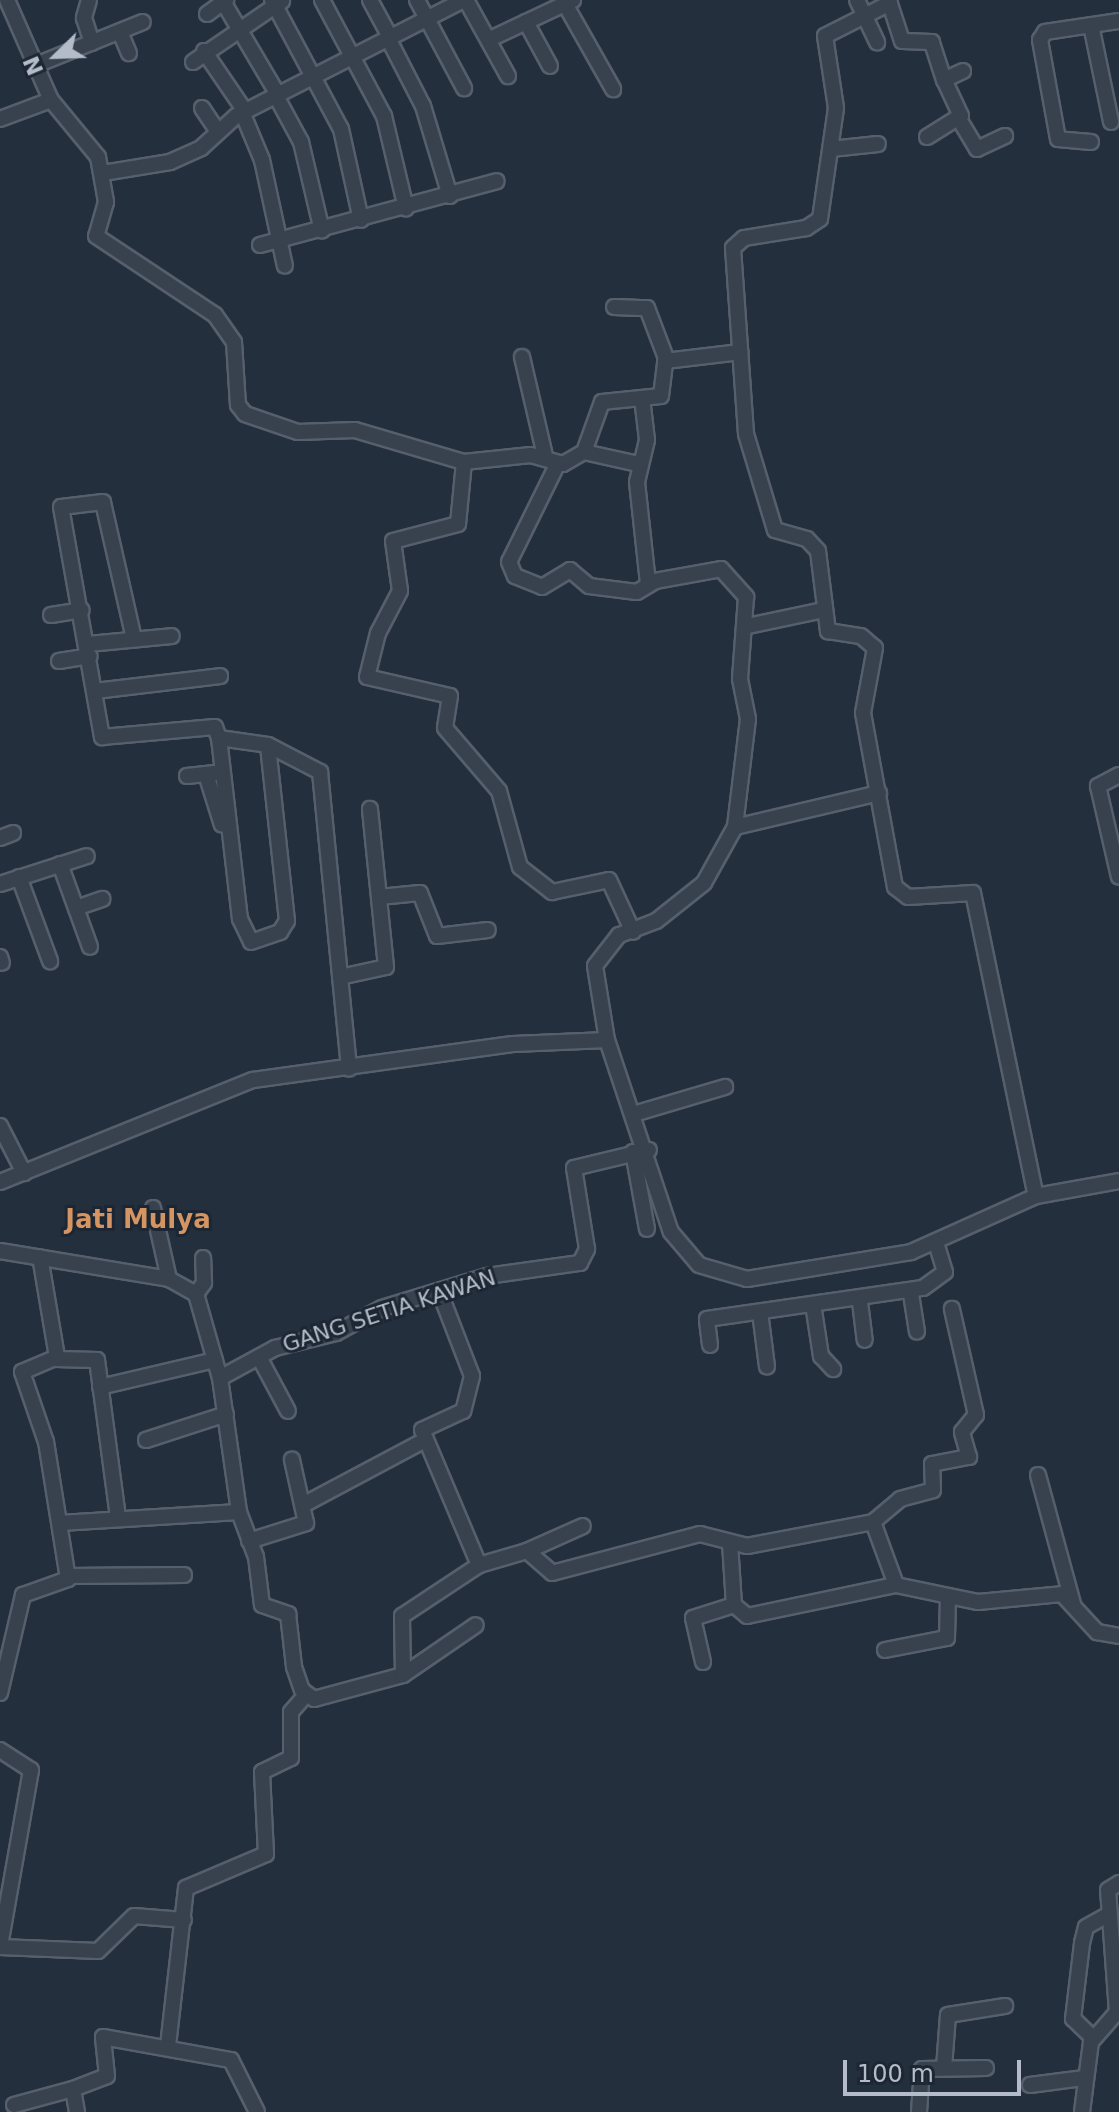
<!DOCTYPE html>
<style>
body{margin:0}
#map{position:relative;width:1119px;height:2112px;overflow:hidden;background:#242f3e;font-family:"DejaVu Sans",sans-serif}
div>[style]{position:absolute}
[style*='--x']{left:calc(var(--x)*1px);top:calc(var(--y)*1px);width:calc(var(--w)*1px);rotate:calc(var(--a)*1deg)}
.roads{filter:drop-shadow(2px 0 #565f6c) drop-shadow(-2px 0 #565f6c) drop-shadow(0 2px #565f6c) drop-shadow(0 -2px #565f6c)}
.street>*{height:14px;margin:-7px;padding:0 7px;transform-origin:7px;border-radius:7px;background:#38414e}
span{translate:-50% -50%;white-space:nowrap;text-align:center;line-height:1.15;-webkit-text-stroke:6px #1d2633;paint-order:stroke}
.street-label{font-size:22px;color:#b4bcc9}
.quarter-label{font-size:26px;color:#d59563;font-weight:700}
.north{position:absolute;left:16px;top:16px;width:80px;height:80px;-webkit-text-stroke:6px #1d2633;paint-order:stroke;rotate:247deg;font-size:22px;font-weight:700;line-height:32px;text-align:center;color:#b4bcc9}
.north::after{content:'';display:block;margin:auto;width:28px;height:36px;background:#b4bcc9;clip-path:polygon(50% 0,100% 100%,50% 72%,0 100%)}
.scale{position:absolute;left:843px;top:2060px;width:178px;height:36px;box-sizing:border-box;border:4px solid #b4bcc9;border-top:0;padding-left:10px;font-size:24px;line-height:28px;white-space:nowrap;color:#b4bcc9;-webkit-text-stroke:6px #1d2633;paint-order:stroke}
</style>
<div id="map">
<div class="roads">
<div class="street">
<i style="--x:7;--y:0;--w:109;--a:66.3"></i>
<i style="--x:51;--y:100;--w:74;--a:50.5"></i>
<i style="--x:98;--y:157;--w:46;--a:79.9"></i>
<i style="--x:106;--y:202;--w:35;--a:106"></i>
<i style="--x:96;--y:236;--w:143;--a:33.6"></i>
<i style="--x:215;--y:315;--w:33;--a:55"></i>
<i style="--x:234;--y:342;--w:63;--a:86.4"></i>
<i style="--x:238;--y:405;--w:11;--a:52"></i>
<i style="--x:245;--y:414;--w:56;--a:18.8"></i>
<i style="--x:298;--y:432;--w:57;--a:-2"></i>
<i style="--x:355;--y:430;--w:114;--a:16.4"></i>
<i style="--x:464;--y:462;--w:67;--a:-6"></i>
<i style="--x:531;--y:455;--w:33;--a:16"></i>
<i style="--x:563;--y:464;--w:24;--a:-30"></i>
<i style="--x:584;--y:452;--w:53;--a:-70.2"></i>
<i style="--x:602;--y:402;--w:59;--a:-5.8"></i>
<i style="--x:661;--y:396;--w:35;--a:-83"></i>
<i style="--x:665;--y:361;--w:76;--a:-6.8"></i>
<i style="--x:89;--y:0;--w:19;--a:106"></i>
<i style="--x:84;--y:18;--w:26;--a:72"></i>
<i style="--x:222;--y:0;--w:108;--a:59.4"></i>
<i style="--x:272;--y:0;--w:146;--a:61.9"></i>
<i style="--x:341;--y:129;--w:93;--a:77.6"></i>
<i style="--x:322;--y:0;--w:132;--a:61.9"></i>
<i style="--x:384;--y:116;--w:95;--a:76.6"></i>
<i style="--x:370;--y:0;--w:42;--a:61.6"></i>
<i style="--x:417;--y:0;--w:100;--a:61.9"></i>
<i style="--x:466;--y:0;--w:87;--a:61.1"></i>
<i style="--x:857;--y:0;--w:47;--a:64.5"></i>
<i style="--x:565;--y:4;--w:98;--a:60.5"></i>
<i style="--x:207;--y:14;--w:24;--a:-36"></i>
<i style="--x:526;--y:22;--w:50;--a:61.4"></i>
<i style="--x:1091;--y:25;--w:99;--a:78.3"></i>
<i style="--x:120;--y:32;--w:23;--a:67"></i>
<i style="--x:388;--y:38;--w:76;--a:62.8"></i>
<i style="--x:423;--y:106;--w:94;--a:73.3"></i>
<i style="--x:490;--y:39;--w:92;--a:-25.2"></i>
<i style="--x:204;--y:51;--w:73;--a:55.7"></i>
<i style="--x:193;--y:62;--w:108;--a:-34.4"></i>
<i style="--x:36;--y:65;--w:115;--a:-21.9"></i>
<i style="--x:963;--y:71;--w:21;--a:155"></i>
<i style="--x:944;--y:80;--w:40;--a:-108"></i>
<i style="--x:932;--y:42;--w:30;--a:-178"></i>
<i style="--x:902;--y:41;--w:40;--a:-108"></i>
<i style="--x:890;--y:3;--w:73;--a:153.1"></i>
<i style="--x:825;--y:36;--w:73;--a:81.3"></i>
<i style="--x:836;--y:108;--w:112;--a:98.2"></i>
<i style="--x:820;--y:219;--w:17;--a:147"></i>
<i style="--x:806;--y:228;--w:63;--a:170.8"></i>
<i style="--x:744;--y:238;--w:15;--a:138"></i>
<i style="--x:733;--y:248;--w:186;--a:86"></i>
<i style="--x:746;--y:434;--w:100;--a:73.2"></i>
<i style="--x:775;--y:530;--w:33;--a:16"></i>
<i style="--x:807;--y:539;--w:16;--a:47"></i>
<i style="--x:818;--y:551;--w:81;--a:82.9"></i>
<i style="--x:828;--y:631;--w:33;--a:9"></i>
<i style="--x:861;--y:636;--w:18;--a:41"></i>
<i style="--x:875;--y:648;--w:66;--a:100.5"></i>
<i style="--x:863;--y:713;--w:177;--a:79.6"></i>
<i style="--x:895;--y:887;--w:16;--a:38"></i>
<i style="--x:908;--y:897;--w:65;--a:-3.5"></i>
<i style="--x:973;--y:893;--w:309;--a:78.3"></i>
<i style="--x:1036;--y:1196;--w:84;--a:-10.2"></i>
<i style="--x:275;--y:94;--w:55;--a:61.6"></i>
<i style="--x:301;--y:142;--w:91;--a:76.7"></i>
<i style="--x:202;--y:108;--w:29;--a:56"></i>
<i style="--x:242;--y:112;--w:52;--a:67.4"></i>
<i style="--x:262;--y:160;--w:108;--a:77.8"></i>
<i style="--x:0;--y:119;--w:54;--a:-20.4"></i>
<i style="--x:959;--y:119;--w:35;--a:59"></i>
<i style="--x:977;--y:149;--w:31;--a:-25"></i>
<i style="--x:927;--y:137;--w:40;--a:-32"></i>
<i style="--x:961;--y:116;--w:40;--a:-115"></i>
<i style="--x:1091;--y:142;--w:33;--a:-175"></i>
<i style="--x:1058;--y:139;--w:101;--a:-100.3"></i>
<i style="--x:1040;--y:40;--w:9;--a:-58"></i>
<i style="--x:1045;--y:32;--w:75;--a:-8.5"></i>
<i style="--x:831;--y:149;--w:47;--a:-6.1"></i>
<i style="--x:103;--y:173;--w:68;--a:-9.3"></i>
<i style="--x:170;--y:162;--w:34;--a:-24"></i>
<i style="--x:201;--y:148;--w:47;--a:-42.4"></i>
<i style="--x:236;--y:116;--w:256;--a:-27"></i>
<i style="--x:260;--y:245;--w:245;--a:-15.1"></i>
<i style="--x:614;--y:307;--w:33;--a:2"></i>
<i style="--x:647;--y:308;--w:57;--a:69.3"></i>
<i style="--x:522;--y:357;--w:102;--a:76.9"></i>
<i style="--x:642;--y:398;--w:42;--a:83.2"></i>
<i style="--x:647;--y:440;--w:43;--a:103.4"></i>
<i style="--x:637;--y:482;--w:103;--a:83.8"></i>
<i style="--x:584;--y:452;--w:55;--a:12.5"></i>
<i style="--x:464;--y:462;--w:62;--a:95.5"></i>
<i style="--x:458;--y:524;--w:67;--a:165.3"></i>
<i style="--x:393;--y:541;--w:50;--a:82"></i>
<i style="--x:400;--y:591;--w:47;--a:117.6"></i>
<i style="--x:378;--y:633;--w:45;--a:104"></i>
<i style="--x:367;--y:677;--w:85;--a:12.9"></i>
<i style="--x:450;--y:696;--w:32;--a:99"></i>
<i style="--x:445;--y:728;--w:83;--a:49.4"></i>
<i style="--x:499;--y:791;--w:79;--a:74.6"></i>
<i style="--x:520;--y:867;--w:41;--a:38"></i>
<i style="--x:552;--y:892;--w:58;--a:-11.9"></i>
<i style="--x:609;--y:880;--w:57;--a:65.2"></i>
<i style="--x:558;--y:463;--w:110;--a:116.3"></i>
<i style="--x:509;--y:562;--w:15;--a:67"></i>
<i style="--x:515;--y:576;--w:29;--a:22"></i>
<i style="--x:542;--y:587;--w:33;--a:-31"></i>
<i style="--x:570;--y:570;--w:25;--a:40"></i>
<i style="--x:589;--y:586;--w:48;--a:7.1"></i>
<i style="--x:637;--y:592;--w:21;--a:-31"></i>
<i style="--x:655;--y:581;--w:67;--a:-10.3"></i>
<i style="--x:721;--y:569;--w:38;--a:48"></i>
<i style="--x:746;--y:597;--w:82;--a:94.2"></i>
<i style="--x:740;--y:679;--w:41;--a:78.7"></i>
<i style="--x:748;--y:719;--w:109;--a:96.9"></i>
<i style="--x:735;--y:827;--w:64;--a:119"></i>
<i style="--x:704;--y:883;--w:61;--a:141.6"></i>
<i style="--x:656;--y:921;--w:40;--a:159"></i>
<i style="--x:619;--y:935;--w:39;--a:128"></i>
<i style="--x:595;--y:966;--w:75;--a:80.8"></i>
<i style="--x:607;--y:1040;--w:202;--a:71.6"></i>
<i style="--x:671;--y:1232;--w:43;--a:49.7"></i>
<i style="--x:699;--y:1265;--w:50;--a:16.3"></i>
<i style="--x:747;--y:1279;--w:166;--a:-9.3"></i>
<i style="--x:911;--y:1252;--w:137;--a:-24.1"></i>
<i style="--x:51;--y:615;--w:31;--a:-9"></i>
<i style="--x:748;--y:626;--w:78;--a:-11.9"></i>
<i style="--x:134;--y:639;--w:140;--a:-102.8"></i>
<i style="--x:103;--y:502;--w:42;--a:173.2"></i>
<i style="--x:61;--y:507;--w:234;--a:79.9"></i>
<i style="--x:102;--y:737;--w:113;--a:-5.1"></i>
<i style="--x:215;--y:727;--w:12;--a:70"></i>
<i style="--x:219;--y:738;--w:49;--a:8.1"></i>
<i style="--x:268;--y:745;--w:59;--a:27.4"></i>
<i style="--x:320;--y:772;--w:298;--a:84.4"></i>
<i style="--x:88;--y:644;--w:84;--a:-5.4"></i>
<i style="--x:59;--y:661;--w:31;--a:-9"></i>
<i style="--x:95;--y:691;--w:126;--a:-6.8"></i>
<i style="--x:219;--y:738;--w:182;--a:83.4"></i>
<i style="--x:240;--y:919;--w:25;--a:64"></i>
<i style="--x:251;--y:942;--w:31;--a:-19"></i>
<i style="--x:280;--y:932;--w:13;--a:-58"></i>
<i style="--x:287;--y:921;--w:177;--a:-96.2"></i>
<i style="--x:206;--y:774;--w:53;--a:72.6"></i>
<i style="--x:1119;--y:775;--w:24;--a:152"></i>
<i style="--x:1098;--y:786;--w:93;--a:77"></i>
<i style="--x:187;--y:776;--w:28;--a:-6"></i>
<i style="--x:735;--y:827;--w:148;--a:-13.3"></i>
<i style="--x:0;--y:838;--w:14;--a:-21"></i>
<i style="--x:60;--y:864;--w:88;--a:70.1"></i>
<i style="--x:19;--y:877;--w:90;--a:69.7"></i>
<i style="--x:0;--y:884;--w:91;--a:-17.8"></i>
<i style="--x:379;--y:897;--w:41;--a:-5.6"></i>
<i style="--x:420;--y:893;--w:46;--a:68.4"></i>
<i style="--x:437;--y:936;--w:51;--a:-6.7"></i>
<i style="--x:76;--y:908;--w:28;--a:-19"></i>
<i style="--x:0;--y:957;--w:6;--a:72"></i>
<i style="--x:340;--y:977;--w:47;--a:-12.3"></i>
<i style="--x:386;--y:967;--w:159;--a:-95.8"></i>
<i style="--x:637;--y:1113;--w:92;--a:-16.5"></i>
<i style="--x:0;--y:1126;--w:53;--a:62.9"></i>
<i style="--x:633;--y:1152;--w:78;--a:79.7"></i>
<i style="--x:0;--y:1182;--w:273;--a:-22"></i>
<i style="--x:253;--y:1080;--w:262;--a:-7.9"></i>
<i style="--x:513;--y:1044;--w:94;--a:-2.4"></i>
<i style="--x:153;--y:1208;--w:73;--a:77.3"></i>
<i style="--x:0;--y:1251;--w:171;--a:9.4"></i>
<i style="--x:169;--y:1279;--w:31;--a:29"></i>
<i style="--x:196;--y:1294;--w:87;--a:74.1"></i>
<i style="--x:220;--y:1378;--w:135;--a:81.9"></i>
<i style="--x:239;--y:1512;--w:48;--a:69.3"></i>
<i style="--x:256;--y:1557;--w:48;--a:82.9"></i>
<i style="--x:262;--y:1605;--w:28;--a:19"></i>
<i style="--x:288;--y:1614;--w:53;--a:83.5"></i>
<i style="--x:294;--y:1667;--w:24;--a:71"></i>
<i style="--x:302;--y:1690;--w:15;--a:37"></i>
<i style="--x:314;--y:1699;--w:92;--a:-15.1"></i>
<i style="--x:403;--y:1675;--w:59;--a:-91"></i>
<i style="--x:402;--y:1616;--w:92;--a:-33.5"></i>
<i style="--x:479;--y:1565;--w:50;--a:-16.3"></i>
<i style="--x:527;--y:1551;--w:33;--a:41"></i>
<i style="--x:552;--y:1573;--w:153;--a:-14.8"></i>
<i style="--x:700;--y:1534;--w:49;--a:14.3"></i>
<i style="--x:747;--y:1546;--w:128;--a:-10.8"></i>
<i style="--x:873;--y:1522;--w:67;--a:69.9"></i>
<i style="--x:896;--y:1585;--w:84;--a:11.7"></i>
<i style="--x:978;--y:1602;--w:84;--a:-5.4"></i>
<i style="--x:1062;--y:1594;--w:52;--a:47.4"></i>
<i style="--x:1097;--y:1632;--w:22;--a:10"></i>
<i style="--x:440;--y:1293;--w:89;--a:68.9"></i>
<i style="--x:472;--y:1376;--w:36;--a:104"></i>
<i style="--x:463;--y:1411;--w:45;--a:155.1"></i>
<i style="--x:422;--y:1430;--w:147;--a:67.1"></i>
<i style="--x:196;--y:1294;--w:14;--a:-54"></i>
<i style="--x:204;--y:1283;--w:25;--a:-92"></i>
<i style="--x:911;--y:1294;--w:38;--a:81"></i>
<i style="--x:860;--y:1302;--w:38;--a:83"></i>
<i style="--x:813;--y:1304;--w:53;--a:81.3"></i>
<i style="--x:821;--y:1356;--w:18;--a:47"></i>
<i style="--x:760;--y:1312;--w:55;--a:82.7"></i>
<i style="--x:710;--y:1345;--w:26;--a:-97"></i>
<i style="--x:707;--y:1319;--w:218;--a:-8.2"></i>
<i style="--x:923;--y:1288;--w:27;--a:-36"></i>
<i style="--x:945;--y:1272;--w:30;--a:-107"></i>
<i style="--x:259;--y:1357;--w:61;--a:61.8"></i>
<i style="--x:56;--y:1359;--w:41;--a:1.4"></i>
<i style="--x:97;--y:1360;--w:159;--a:82.4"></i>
<i style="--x:220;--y:1378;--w:63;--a:-28.6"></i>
<i style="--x:275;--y:1348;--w:63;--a:-13.8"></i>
<i style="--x:336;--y:1333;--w:52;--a:-28.5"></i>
<i style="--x:382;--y:1308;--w:110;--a:-16.9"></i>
<i style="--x:487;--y:1276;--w:94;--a:-8"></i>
<i style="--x:580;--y:1263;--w:16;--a:-63"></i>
<i style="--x:587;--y:1249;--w:82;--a:-99.1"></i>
<i style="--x:574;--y:1168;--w:77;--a:-13.5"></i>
<i style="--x:100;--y:1387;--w:118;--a:-13.2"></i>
<i style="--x:146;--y:1440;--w:84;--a:-18"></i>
<i style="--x:1038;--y:1475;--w:134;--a:74.8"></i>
<i style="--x:303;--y:1505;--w:138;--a:-28"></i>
<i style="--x:873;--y:1522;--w:35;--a:-40"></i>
<i style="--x:900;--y:1499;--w:34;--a:-15"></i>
<i style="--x:933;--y:1490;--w:26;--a:-92"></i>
<i style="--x:932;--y:1464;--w:38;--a:-11"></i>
<i style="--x:969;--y:1457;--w:26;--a:-106"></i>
<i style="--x:962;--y:1432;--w:22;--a:-51"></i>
<i style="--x:976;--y:1415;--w:109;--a:-102.8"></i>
<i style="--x:60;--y:1523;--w:179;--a:-3.5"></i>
<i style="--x:249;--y:1541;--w:60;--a:-17.5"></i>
<i style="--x:306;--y:1523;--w:65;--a:-102.5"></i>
<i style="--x:527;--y:1551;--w:61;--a:-24.1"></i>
<i style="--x:68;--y:1576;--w:116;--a:-0.5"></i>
<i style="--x:734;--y:1605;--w:17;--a:40"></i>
<i style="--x:747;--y:1616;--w:152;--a:-11.8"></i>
<i style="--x:885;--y:1650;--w:63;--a:-11"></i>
<i style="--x:947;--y:1638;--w:40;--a:-88.6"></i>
<i style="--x:703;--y:1662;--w:45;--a:-102.8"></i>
<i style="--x:693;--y:1618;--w:43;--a:-17.6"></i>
<i style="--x:734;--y:1605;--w:62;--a:-93.7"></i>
<i style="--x:403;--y:1675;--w:88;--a:-34.4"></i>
<i style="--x:0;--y:1693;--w:101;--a:-76.8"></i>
<i style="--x:23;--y:1595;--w:48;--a:-19.6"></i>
<i style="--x:68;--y:1579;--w:139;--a:-99.1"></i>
<i style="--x:46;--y:1442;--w:74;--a:-108.9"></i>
<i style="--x:22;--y:1372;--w:38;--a:-23"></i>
<i style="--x:57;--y:1357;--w:101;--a:-99.6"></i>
<i style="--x:0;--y:1750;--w:37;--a:33"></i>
<i style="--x:31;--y:1770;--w:179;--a:100"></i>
<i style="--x:0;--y:1947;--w:98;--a:2.3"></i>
<i style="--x:98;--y:1951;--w:50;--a:-44.2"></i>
<i style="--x:134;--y:1916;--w:50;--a:4.6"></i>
<i style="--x:1093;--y:2038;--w:28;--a:-136"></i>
<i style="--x:1073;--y:2019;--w:77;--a:-83.2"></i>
<i style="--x:1082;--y:1943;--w:16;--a:-76"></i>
<i style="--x:1086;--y:1927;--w:26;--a:-29"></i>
<i style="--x:168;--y:2046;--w:159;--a:-83.5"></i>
<i style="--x:186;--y:1888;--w:87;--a:-23"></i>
<i style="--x:266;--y:1854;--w:82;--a:-92.8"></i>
<i style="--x:262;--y:1772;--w:32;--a:-26"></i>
<i style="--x:291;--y:1758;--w:46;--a:-90"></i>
<i style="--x:291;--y:1712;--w:23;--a:-49"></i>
<i style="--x:944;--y:2068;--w:53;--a:-85.7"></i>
<i style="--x:948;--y:2015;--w:58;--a:-9"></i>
<i style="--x:1030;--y:2085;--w:53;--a:-7.5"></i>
<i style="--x:14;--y:2105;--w:61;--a:-15.2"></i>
<i style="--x:77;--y:2112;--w:23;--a:-100"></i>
<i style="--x:73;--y:2089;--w:36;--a:-21"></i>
<i style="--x:107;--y:2076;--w:39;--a:-96"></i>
<i style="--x:103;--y:2037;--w:130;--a:10.2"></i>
<i style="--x:231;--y:2060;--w:58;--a:63.4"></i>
<i style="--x:919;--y:2112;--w:43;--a:-86"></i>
<i style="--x:922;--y:2069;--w:64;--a:-0.9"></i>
<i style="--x:1082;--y:2112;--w:71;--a:-82.7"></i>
<i style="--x:1091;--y:2042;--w:40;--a:-49"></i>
<i style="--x:1117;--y:2012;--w:122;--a:-94.2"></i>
<i style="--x:1108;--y:1890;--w:13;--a:-32"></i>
</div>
</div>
<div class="street-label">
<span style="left:389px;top:1311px;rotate:-18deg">GANG SETIA KAWAN</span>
</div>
<div class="quarter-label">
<span style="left:138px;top:1220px">Jati Mulya</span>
</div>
<div class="north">N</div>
<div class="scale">100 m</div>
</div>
